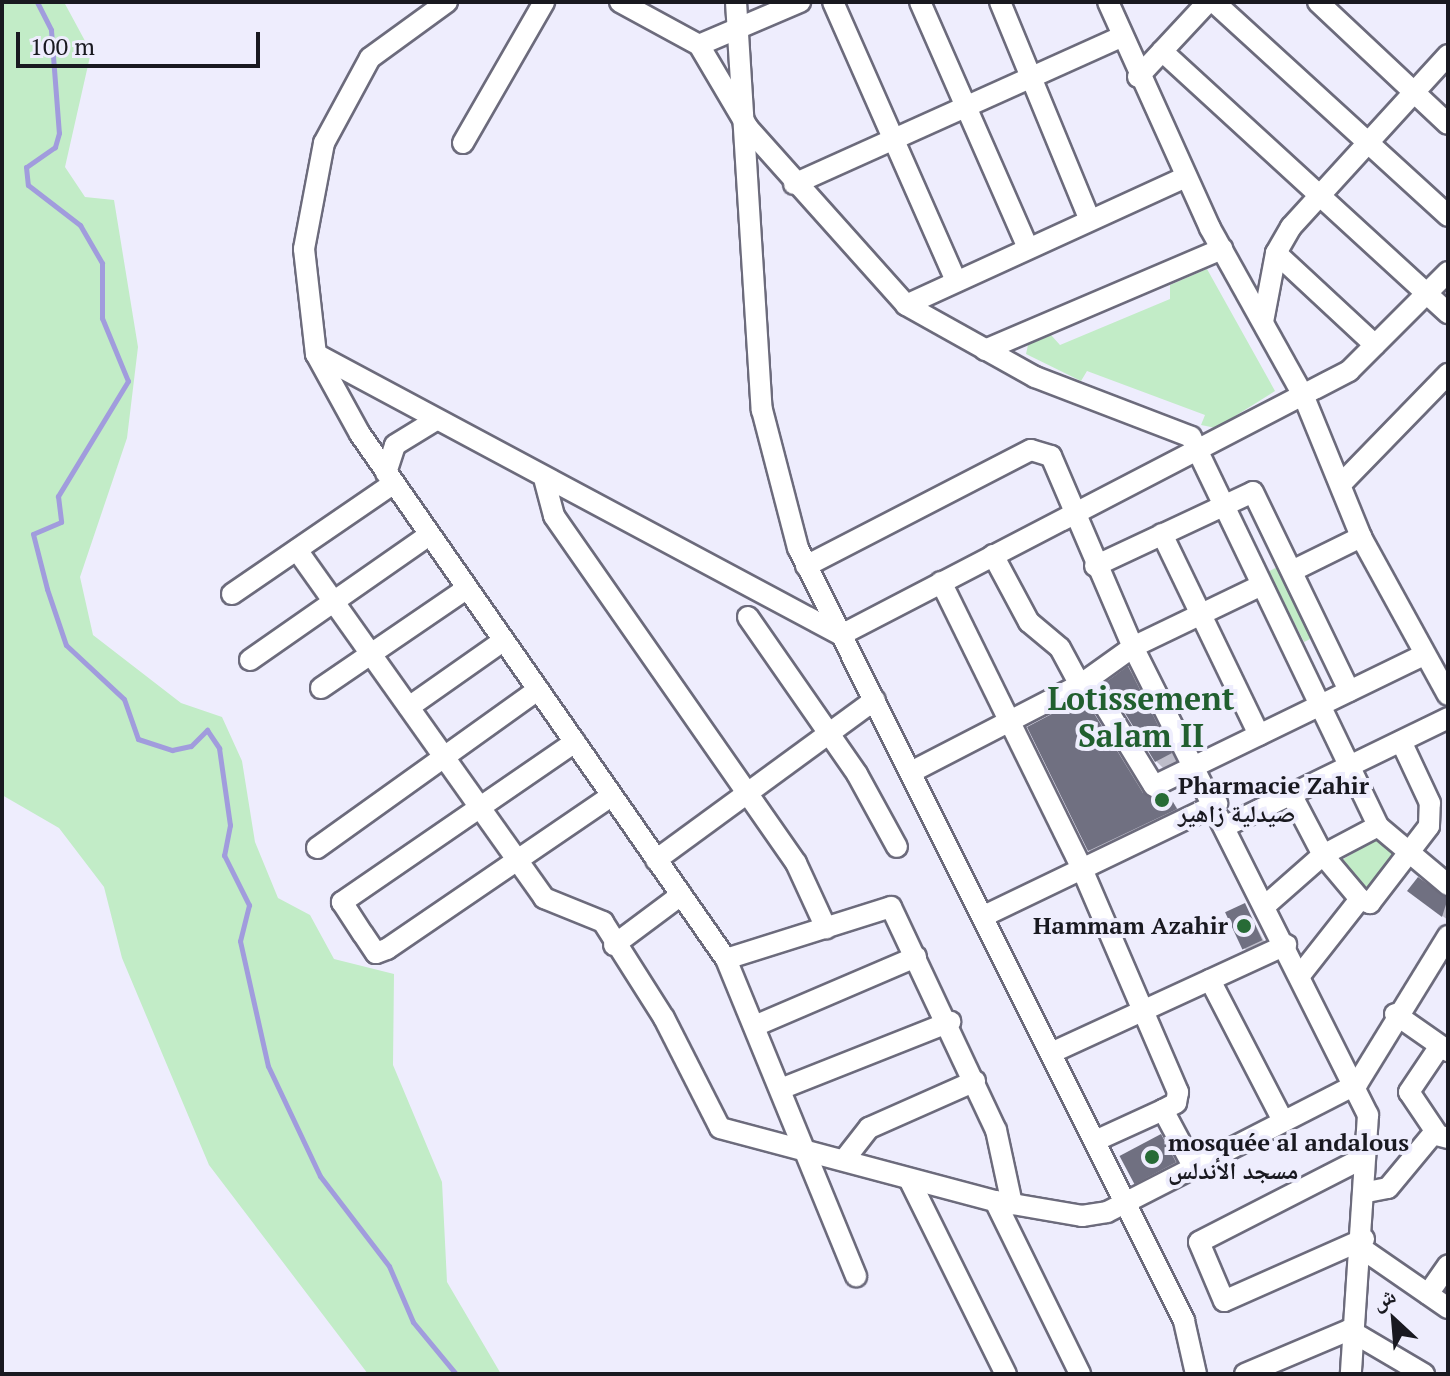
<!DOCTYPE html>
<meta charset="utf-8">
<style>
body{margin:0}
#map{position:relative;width:1450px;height:1376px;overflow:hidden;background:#eeedfd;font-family:"PT Serif","Noto Naskh Arabic",serif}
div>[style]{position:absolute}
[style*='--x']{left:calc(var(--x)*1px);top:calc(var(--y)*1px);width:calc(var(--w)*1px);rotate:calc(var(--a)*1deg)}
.green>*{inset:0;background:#c2ecc7;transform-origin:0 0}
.shadow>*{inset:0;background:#0003}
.stream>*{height:5px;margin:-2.5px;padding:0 2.5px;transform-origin:2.5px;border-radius:2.5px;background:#a19cdd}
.building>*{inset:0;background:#707081;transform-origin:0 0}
.roads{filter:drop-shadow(2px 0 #6c6b7c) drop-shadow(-2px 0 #6c6b7c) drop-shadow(0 2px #6c6b7c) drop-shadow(0 -2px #6c6b7c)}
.minor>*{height:20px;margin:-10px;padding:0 10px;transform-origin:10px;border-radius:10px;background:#fff}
.dots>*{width:22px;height:22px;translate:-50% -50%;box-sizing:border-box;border:4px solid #eeedfd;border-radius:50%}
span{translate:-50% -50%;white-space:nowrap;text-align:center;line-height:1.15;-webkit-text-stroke:8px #eeedfd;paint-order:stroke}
.poi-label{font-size:24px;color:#191920;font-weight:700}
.left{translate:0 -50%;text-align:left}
.right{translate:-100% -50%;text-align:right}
.district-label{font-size:32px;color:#215f2f;font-weight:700}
.frame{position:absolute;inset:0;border:4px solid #191920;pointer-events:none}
.north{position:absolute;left:1354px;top:1280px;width:80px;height:80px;-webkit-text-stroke:6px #eeedfd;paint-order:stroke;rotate:334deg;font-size:22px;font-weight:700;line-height:32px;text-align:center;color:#191920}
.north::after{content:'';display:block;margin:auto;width:28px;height:36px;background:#191920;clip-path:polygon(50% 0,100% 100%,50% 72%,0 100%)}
.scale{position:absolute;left:16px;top:32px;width:244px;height:36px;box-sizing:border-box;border:4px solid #191920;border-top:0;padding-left:10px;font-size:24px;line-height:28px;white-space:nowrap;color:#191920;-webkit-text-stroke:6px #eeedfd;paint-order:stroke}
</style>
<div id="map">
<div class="green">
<i style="clip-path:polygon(2px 2px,64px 2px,91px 52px,65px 167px,85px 197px,114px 200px,138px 347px,127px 438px,80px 577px,93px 635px,181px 703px,222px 717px,242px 761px,255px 842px,278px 898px,310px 915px,334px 959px,394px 974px,393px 1065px,442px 1182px,447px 1282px,501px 1374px,368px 1374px,209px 1165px,122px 958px,104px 887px,59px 828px,2px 795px)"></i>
<i style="clip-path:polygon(1207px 269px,1275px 391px,1216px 428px,1201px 425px,1205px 415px,1087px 371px,1081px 381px,1026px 354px,1028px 345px,1051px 335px,1060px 345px,1170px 299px,1170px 285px)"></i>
<i style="left:1287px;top:562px;width:79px;height:21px;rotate:63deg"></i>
<i style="clip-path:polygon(1382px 836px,1398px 856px,1368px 897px,1330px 867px)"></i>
</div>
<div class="shadow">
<i style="clip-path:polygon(1128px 669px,1144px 685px,1186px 769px,1172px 777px,1156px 761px)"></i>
<i style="clip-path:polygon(1084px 700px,1146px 795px,1168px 795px,1184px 818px,1098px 858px,1089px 850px)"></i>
<i style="clip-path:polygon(1418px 879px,1448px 898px,1448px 920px,1414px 895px)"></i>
<i style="clip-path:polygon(1245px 905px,1266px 945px,1249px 953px,1244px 948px)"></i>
<i style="clip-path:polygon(1161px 1136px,1182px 1170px,1143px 1190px,1135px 1182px)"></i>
</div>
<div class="stream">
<i style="--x:37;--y:2;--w:31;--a:63"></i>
<i style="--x:51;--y:30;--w:103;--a:85.6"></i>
<i style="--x:59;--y:133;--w:15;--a:106"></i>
<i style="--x:55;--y:147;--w:35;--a:145"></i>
<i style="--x:26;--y:167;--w:18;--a:84"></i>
<i style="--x:28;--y:185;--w:66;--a:37.6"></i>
<i style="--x:80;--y:225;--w:44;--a:59.9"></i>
<i style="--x:102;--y:263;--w:55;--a:90"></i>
<i style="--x:102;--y:318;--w:68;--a:67.6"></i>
<i style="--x:128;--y:381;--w:135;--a:121.3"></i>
<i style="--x:58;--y:496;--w:26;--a:83"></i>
<i style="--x:61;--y:522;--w:30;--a:157"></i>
<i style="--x:33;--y:534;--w:57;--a:75.7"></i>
<i style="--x:47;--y:589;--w:59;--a:71.3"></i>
<i style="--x:66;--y:645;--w:79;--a:43"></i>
<i style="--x:124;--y:699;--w:42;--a:70.7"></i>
<i style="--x:138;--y:739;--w:36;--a:18"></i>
<i style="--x:172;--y:750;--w:19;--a:-12"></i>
<i style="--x:191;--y:746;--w:23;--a:-45"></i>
<i style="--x:207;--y:730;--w:22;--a:56"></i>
<i style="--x:219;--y:748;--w:78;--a:81.9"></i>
<i style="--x:230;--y:825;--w:31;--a:101"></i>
<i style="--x:224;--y:855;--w:56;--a:63.4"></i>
<i style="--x:249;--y:905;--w:37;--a:104"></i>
<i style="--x:240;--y:941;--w:128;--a:77.4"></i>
<i style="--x:268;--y:1066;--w:122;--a:64.7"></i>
<i style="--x:320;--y:1176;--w:113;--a:52.5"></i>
<i style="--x:389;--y:1266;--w:61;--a:66.8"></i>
<i style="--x:413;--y:1322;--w:67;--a:50.4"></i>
</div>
<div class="building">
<i style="clip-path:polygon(1128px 666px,1172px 753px,1155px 762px,1106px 682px)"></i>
<i style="clip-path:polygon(1084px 697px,1143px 793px,1168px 793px,1177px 809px,1088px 851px,1027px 727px)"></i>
<i style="clip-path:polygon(1418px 877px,1448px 898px,1442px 917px,1407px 891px)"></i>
<i style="left:1245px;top:903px;width:41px;height:22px;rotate:65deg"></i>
<i style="left:1161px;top:1134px;width:32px;height:47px;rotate:62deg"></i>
</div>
<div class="roads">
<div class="minor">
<i style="--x:447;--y:2;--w:95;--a:144"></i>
<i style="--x:370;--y:58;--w:97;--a:118.4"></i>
<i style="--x:324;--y:143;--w:108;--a:100.7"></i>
<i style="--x:304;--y:249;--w:106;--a:83.5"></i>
<i style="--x:316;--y:354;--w:91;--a:61.2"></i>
<i style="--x:360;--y:434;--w:640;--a:55.12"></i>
<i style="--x:726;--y:959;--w:343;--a:67.7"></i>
<i style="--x:620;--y:2;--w:90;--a:28.6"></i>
<i style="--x:699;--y:45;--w:110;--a:-23.1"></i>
<i style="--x:736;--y:2;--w:409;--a:86.4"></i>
<i style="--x:762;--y:410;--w:143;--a:75.4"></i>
<i style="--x:798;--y:548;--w:864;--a:63.46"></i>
<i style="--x:1184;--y:1321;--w:54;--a:77.2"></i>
<i style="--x:833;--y:2;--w:305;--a:66.2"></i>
<i style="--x:920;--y:2;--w:266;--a:66.3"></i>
<i style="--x:1000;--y:2;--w:234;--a:67.6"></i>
<i style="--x:1108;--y:2;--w:248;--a:65.7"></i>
<i style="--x:1210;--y:228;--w:193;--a:60.9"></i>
<i style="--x:1304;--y:397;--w:151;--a:67.8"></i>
<i style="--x:1361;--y:537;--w:180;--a:61.2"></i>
<i style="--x:1214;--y:2;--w:317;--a:42.4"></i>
<i style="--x:1318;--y:2;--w:178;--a:43.2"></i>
<i style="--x:699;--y:45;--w:96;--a:59.4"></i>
<i style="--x:748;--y:128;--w:237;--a:48.2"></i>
<i style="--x:906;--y:305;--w:148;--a:29.2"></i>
<i style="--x:1035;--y:377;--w:167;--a:21"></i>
<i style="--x:1191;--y:437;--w:432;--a:64.3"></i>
<i style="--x:1378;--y:826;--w:92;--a:40.1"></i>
<i style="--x:1162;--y:51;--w:388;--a:42.5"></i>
<i style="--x:1138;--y:77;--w:103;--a:-47"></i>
<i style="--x:463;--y:143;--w:163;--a:-60.1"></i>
<i style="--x:794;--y:184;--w:359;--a:-24.2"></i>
<i style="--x:1276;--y:253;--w:135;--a:42.9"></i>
<i style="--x:906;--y:305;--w:308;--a:-24.6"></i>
<i style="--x:1263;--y:322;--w:70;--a:-79.3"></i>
<i style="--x:1276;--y:253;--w:30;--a:-60"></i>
<i style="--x:1291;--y:227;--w:233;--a:-47.6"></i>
<i style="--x:985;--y:350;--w:258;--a:-23.1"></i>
<i style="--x:316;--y:354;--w:595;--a:28.16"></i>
<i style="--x:841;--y:635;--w:573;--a:-27.46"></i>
<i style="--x:1349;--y:371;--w:140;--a:-45"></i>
<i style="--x:386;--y:473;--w:29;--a:-72"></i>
<i style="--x:395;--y:445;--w:46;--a:-31.6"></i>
<i style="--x:545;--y:482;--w:35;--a:75"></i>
<i style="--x:554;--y:516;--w:423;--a:55.1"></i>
<i style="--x:796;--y:863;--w:72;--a:65.2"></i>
<i style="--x:1343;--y:482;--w:151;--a:-45.8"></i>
<i style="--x:1162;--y:534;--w:223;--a:64.2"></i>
<i style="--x:297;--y:550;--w:427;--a:54.6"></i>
<i style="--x:544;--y:898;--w:64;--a:22.1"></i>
<i style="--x:603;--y:922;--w:114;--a:57.6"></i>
<i style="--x:664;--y:1018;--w:123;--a:63"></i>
<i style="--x:720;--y:1128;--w:285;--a:14.9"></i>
<i style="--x:995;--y:1201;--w:88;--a:9.8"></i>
<i style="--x:1082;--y:1216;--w:25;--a:-9"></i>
<i style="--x:1107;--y:1212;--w:281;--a:-27.1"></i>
<i style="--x:1357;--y:1084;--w:174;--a:-58.4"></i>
<i style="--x:993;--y:555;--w:76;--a:61.8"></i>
<i style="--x:1029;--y:622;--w:40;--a:40"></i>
<i style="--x:1060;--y:648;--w:42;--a:61.6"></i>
<i style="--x:806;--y:566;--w:253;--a:-27.3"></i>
<i style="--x:1031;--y:450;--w:21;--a:17"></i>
<i style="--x:1051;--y:456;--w:208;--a:66.8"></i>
<i style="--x:1133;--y:647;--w:524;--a:63.34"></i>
<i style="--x:1368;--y:1115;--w:260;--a:93.8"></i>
<i style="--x:1095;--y:566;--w:174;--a:-25.1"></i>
<i style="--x:1253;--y:492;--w:221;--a:64.2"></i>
<i style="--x:1294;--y:570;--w:75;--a:-26.2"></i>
<i style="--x:941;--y:582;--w:320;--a:63.8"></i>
<i style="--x:1082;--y:869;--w:243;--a:66.7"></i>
<i style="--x:1178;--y:1092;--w:11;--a:100"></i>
<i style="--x:1176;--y:1103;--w:15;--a:152"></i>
<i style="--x:1163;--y:1110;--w:64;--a:61.8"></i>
<i style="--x:232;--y:594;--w:196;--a:-34.4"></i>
<i style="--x:748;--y:617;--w:191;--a:55.2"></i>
<i style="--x:857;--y:774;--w:83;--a:61.3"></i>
<i style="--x:250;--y:660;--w:218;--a:-34.9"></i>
<i style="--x:1089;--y:680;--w:124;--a:58.5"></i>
<i style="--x:1154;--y:786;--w:300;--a:-25.9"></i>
<i style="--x:321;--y:688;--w:176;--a:-34.3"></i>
<i style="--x:409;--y:707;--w:115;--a:-35.1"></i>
<i style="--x:575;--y:742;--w:283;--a:145.5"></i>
<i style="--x:342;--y:902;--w:38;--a:57"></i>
<i style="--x:363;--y:934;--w:23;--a:56"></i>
<i style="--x:376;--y:953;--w:12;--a:-20"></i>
<i style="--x:387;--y:949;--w:271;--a:-34.3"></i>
<i style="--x:915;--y:770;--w:186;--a:-27.3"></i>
<i style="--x:1080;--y:685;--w:65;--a:-35.6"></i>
<i style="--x:1133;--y:647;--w:141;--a:-25.7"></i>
<i style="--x:1228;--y:825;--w:245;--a:-25.9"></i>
<i style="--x:317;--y:848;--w:272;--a:-35.6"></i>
<i style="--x:656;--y:860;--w:271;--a:-36.2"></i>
<i style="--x:1360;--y:899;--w:57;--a:-130.1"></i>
<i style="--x:1323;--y:855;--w:62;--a:-27.8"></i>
<i style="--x:1266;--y:905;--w:76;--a:-41.3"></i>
<i style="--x:1323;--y:855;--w:69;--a:-117.7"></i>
<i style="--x:984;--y:916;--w:259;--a:-25.7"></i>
<i style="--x:614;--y:945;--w:84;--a:-36.7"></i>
<i style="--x:726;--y:959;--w:173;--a:-17.5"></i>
<i style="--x:891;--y:907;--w:246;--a:64.8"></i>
<i style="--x:996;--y:1130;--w:76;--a:77.8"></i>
<i style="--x:1301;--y:974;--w:95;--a:-51.8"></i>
<i style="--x:1360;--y:899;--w:11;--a:22"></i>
<i style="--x:1370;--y:903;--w:97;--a:-52.5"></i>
<i style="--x:1429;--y:826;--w:23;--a:-88"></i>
<i style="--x:1430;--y:803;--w:68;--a:-115.1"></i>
<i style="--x:1210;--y:980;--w:159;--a:62.6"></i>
<i style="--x:1395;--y:1014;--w:65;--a:34.9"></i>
<i style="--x:757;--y:1025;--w:173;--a:-23.2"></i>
<i style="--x:1051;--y:1053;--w:259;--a:-24.7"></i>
<i style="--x:783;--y:1088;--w:180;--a:-21.6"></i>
<i style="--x:1436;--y:1132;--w:48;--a:-124"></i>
<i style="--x:1409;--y:1092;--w:55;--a:-56"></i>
<i style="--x:1095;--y:1141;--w:75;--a:-24.5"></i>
<i style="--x:844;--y:1160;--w:41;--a:-52"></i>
<i style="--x:869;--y:1128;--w:116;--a:-23.9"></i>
<i style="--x:910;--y:1181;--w:216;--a:63.6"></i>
<i style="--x:1367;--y:1192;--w:21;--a:-11"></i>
<i style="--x:1388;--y:1188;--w:70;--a:-50.2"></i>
<i style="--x:1433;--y:1134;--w:16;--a:15"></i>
<i style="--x:995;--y:1201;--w:193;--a:63.8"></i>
<i style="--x:1364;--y:1239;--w:153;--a:156.1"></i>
<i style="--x:1224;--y:1301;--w:64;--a:-113"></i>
<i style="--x:1199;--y:1242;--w:186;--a:-27.1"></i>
<i style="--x:1364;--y:1250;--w:102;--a:34.6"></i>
<i style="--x:1428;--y:1294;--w:35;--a:-55"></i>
<i style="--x:1245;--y:1374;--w:113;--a:-22.9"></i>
<i style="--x:1349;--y:1330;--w:87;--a:30.4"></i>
</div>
</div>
<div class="dots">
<i style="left:1162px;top:800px;background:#276b36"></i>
<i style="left:1244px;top:926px;background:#276b36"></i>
<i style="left:1152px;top:1157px;background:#276b36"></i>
</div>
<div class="poi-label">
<span class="left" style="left:1178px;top:800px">Pharmacie Zahir<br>صيدلية زاهير</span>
<span class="right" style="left:1228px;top:926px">Hammam Azahir</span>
<span class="left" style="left:1168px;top:1157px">mosquée al andalous<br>مسجد الأندلس</span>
</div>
<div class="district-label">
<span style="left:1141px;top:717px">Lotissement<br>Salam II</span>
</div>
<div class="frame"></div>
<div class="north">ش</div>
<div class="scale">100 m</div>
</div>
